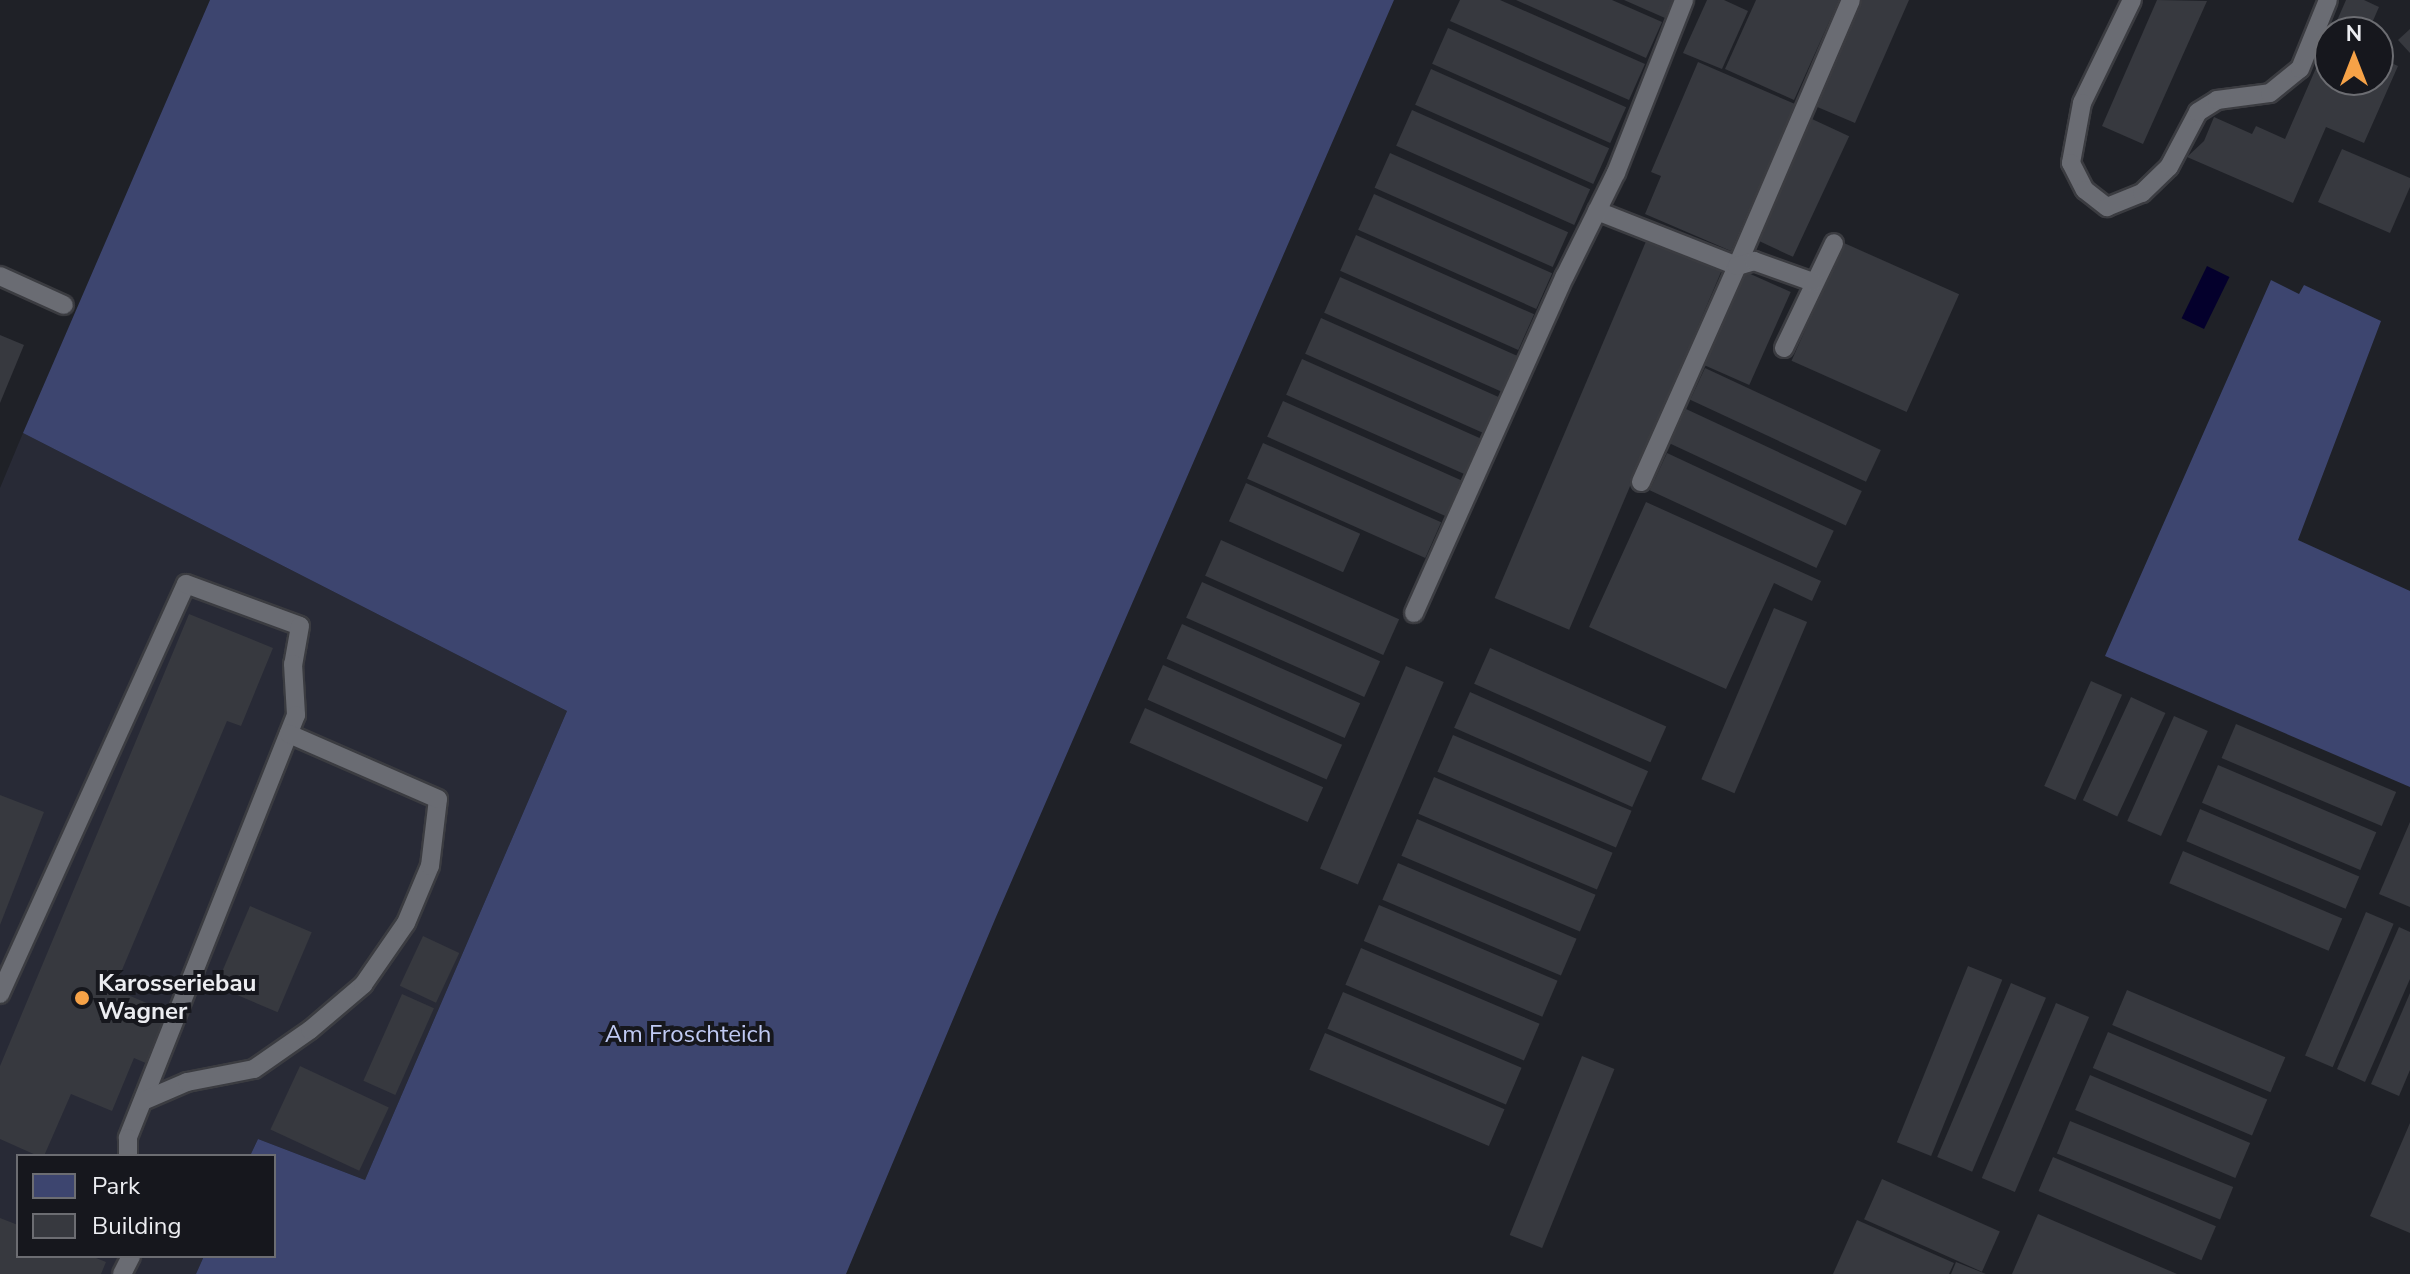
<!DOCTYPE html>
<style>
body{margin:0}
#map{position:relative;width:2410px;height:1274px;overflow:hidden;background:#1f2127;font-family:"Nunito Sans",sans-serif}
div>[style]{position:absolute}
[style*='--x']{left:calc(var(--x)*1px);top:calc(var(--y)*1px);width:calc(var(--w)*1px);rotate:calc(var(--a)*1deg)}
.built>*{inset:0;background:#282a36}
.green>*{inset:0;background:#3d456f}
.water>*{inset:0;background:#04002c;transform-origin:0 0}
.building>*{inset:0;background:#37393f;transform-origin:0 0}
.roads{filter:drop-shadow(2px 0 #3b3c41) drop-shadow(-2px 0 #3b3c41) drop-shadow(0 2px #3b3c41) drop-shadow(0 -2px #3b3c41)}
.lane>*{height:18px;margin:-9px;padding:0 9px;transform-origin:9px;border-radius:9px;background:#6a6c73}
.dots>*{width:22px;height:22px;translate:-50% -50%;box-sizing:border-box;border:4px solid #16171d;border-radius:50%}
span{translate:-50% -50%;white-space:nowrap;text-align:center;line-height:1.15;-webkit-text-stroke:8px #16171d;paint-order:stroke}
.poi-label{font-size:24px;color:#ecedf1;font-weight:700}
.left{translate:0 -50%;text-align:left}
.park-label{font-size:24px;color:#c0caf3}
.legend{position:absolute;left:16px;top:1154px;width:260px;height:104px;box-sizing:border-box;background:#16171d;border:2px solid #6c6d72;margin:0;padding:10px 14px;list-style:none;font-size:24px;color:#ecedf1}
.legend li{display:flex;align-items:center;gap:16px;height:40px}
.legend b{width:40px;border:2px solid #6c6d72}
.north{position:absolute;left:2314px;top:16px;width:80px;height:80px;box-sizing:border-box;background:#16171d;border:2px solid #6c6d72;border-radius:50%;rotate:0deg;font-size:22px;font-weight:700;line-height:32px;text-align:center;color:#ecedf1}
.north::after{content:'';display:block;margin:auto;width:28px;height:36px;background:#f6a247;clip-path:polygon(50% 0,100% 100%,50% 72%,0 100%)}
</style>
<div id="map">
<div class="built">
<i style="clip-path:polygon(23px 433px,567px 711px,365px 1180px,258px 1139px,250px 1156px,18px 1156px,18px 1256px,204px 1256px,196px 1274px,0 1274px,0 488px)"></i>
</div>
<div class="green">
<i style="clip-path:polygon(210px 0,1394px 0,996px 917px,846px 1274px,196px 1274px,204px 1256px,274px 1256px,274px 1156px,250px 1156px,258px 1139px,365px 1180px,567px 711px,23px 433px)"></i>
<i style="clip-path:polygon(2271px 280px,2299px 294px,2304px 285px,2381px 321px,2298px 540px,2410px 591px,2410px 787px,2105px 656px)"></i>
</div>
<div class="water">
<i style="left:2207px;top:266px;width:25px;height:58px;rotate:26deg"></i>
</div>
<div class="building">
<i style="clip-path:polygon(1460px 0,1500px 0,1645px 64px,1629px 100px,1450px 21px)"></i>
<i style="clip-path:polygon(1516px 0,1612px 0,1662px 22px,1646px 58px)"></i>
<i style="clip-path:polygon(1624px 0,1673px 0,1665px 18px)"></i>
<i style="clip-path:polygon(1707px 0,1724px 0,1748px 11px,1722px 69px,1683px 53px)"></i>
<i style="clip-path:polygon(1756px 0,1839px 0,1794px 100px,1725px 69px)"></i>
<i style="clip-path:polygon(1861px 0,1909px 0,1855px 123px,1815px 106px)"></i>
<i style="clip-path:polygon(2157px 0,2207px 1px,2143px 144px,2102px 126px)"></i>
<i style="clip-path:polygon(2346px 0,2364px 0,2379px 7px,2368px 32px,2332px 32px)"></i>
<i style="left:1448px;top:28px;width:195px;height:39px;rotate:24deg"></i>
<i style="clip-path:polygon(2410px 29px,2410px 53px,2398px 40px)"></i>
<i style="clip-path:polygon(2330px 36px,2330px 80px,2378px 80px,2378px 57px,2398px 66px,2364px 143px,2326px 127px,2293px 203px,2187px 157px,2204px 141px,2214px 117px,2252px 134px,2256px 126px,2285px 139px)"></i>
<i style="clip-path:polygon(1698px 62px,1795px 104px,1731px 251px,1645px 214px,1661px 176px,1651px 172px)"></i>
<i style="left:1431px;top:69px;width:195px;height:39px;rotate:24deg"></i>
<i style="left:1412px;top:110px;width:195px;height:39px;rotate:24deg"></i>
<i style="left:1812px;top:119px;width:41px;height:133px;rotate:25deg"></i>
<i style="clip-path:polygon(2342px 149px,2410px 178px,2410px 187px,2390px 233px,2318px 202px)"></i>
<i style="left:1390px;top:153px;width:195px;height:38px;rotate:24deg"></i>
<i style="left:1374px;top:194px;width:195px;height:39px;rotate:24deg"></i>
<i style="left:1356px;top:235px;width:195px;height:39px;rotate:24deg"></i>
<i style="left:1647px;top:239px;width:81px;height:390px;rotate:23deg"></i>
<i style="left:1844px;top:243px;width:126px;height:129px;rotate:24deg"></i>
<i style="left:1746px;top:272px;width:49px;height:102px;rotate:24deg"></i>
<i style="left:1340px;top:277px;width:195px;height:39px;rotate:24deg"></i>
<i style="left:1321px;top:318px;width:195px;height:39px;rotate:24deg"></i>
<i style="clip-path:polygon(0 335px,24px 345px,0 403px)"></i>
<i style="left:1302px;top:359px;width:195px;height:39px;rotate:24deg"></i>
<i style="left:1705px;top:368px;width:194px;height:35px;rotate:25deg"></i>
<i style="left:1283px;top:401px;width:195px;height:39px;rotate:24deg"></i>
<i style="left:1686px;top:409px;width:194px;height:38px;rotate:25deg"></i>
<i style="left:1263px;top:443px;width:195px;height:39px;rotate:24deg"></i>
<i style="left:1667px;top:453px;width:184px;height:41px;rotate:25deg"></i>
<i style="left:1246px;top:483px;width:125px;height:42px;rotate:24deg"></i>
<i style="clip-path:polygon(1646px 502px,1821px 581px,1812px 601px,1774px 583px,1726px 689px,1589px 627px)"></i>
<i style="left:1221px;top:540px;width:195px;height:39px;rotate:24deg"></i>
<i style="left:1202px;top:582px;width:195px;height:39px;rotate:24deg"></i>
<i style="left:1774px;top:608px;width:36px;height:186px;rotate:23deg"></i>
<i style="clip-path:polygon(189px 614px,273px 648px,241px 726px,227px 721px,114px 989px,156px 1007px,154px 1012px,168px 1018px,148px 1064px,134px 1058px,112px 1111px,71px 1094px,44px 1156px,38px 1156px,0 1139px,0 1066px)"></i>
<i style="left:1182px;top:624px;width:195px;height:38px;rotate:24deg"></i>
<i style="left:1490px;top:648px;width:193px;height:39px;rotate:24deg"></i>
<i style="left:1163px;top:665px;width:196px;height:38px;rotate:24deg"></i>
<i style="left:1406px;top:666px;width:41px;height:220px;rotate:23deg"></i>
<i style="left:2091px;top:681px;width:34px;height:115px;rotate:24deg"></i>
<i style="left:1470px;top:692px;width:195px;height:39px;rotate:24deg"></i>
<i style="left:2131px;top:697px;width:38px;height:114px;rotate:25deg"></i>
<i style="left:1145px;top:708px;width:195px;height:38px;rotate:24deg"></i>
<i style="left:2174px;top:716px;width:37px;height:115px;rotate:24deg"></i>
<i style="left:2236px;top:724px;width:174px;height:37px;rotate:23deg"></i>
<i style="left:1453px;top:735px;width:194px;height:40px;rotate:23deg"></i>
<i style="left:2218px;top:765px;width:172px;height:41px;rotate:23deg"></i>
<i style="left:1434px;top:777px;width:194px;height:40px;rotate:23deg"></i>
<i style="clip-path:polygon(0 795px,44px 812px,0 925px)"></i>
<i style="left:2200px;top:809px;width:173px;height:35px;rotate:23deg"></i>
<i style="left:1417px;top:819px;width:194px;height:40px;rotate:23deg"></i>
<i style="clip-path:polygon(2410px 822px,2410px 907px,2379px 894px)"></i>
<i style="left:2183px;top:851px;width:173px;height:35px;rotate:23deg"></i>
<i style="left:1398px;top:863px;width:194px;height:40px;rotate:23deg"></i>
<i style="left:1379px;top:905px;width:194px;height:39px;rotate:23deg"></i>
<i style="left:250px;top:906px;width:67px;height:87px;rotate:23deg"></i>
<i style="left:2366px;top:912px;width:30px;height:156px;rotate:23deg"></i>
<i style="clip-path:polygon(2399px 927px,2410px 932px,2410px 979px,2365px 1082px,2337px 1069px)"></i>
<i style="left:423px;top:936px;width:40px;height:55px;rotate:25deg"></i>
<i style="left:1361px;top:948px;width:194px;height:40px;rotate:23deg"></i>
<i style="left:1968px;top:966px;width:37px;height:190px;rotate:22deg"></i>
<i style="left:2011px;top:983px;width:38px;height:189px;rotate:23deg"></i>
<i style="left:2127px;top:990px;width:172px;height:38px;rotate:23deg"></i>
<i style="left:1343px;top:992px;width:194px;height:40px;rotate:23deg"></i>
<i style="clip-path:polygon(2410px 993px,2410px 1070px,2399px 1096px,2371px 1084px)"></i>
<i style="left:402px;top:994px;width:35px;height:95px;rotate:24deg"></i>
<i style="left:2056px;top:1003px;width:36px;height:190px;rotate:23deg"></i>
<i style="left:2108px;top:1032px;width:173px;height:39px;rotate:23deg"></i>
<i style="left:1325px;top:1033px;width:195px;height:40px;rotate:23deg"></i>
<i style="left:1582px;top:1056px;width:35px;height:193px;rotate:22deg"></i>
<i style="left:300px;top:1066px;width:98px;height:70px;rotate:25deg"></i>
<i style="left:2090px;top:1075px;width:174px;height:38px;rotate:23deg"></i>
<i style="left:2070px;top:1121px;width:176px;height:35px;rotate:22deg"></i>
<i style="clip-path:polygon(2410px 1123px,2410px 1233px,2370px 1216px)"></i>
<i style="left:2053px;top:1157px;width:177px;height:37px;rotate:23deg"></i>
<i style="left:1882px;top:1179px;width:129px;height:44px;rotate:24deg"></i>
<i style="clip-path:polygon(2038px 1214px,2177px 1274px,2012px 1274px)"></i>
<i style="clip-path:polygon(0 1218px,18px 1225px,18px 1256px,91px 1256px,106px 1262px,101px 1274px,0 1274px)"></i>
<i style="clip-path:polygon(1857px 1220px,1954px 1263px,1949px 1274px,1833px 1274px)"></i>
<i style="clip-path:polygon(1956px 1262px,1986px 1274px,1951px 1274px)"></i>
</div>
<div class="roads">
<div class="lane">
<i style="--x:2132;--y:0;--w:114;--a:115.9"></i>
<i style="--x:2082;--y:103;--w:61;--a:100.4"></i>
<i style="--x:2071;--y:163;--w:30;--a:63"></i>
<i style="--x:2085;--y:190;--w:28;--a:38"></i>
<i style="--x:2107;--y:207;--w:38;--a:-22"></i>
<i style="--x:2142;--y:193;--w:37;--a:-44"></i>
<i style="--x:2169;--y:167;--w:62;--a:-62.2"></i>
<i style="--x:2198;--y:112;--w:22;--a:-32"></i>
<i style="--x:2217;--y:100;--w:53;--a:-7.5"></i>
<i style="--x:2270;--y:93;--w:38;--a:-39"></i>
<i style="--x:2300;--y:69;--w:74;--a:-67.9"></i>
<i style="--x:1597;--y:211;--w:150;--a:21.4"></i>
<i style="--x:1737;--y:266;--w:289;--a:-66.8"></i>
<i style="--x:0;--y:276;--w:70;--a:24.4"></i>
<i style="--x:1784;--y:348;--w:116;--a:-64.5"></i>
<i style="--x:1641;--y:482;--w:236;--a:-66"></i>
<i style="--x:1737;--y:266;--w:18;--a:-16"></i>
<i style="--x:1754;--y:261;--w:63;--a:19.6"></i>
<i style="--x:1414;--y:613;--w:369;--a:-65.9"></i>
<i style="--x:1565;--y:276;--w:115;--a:-63.7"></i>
<i style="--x:1616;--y:173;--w:186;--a:-68.5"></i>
<i style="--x:0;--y:994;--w:450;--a:-65.6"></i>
<i style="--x:186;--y:584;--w:121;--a:20.2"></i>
<i style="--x:300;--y:626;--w:39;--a:100"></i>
<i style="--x:293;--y:664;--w:51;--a:86.6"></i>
<i style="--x:296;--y:715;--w:455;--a:111.7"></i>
<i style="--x:128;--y:1138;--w:18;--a:90"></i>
<i style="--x:143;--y:1101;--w:48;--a:-23.4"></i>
<i style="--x:187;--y:1082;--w:68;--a:-11"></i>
<i style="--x:254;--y:1069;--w:68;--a:-34.9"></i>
<i style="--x:310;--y:1030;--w:70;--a:-40.3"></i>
<i style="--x:363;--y:985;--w:75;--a:-55.3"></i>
<i style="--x:406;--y:923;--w:62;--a:-67.2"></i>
<i style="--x:430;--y:866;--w:67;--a:-83.2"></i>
<i style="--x:438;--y:799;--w:163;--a:-156.4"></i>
<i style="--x:122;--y:1274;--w:20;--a:-63"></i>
</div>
</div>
<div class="dots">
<i style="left:82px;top:998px;background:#f6a247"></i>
</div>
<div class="poi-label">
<span class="left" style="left:98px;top:998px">Karosseriebau<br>Wagner</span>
</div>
<div class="park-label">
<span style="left:688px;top:1035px">Am Froschteich</span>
</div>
<ul class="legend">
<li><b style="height:22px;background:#3d456f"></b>Park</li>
<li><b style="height:22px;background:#37393f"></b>Building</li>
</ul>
<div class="north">N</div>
</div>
